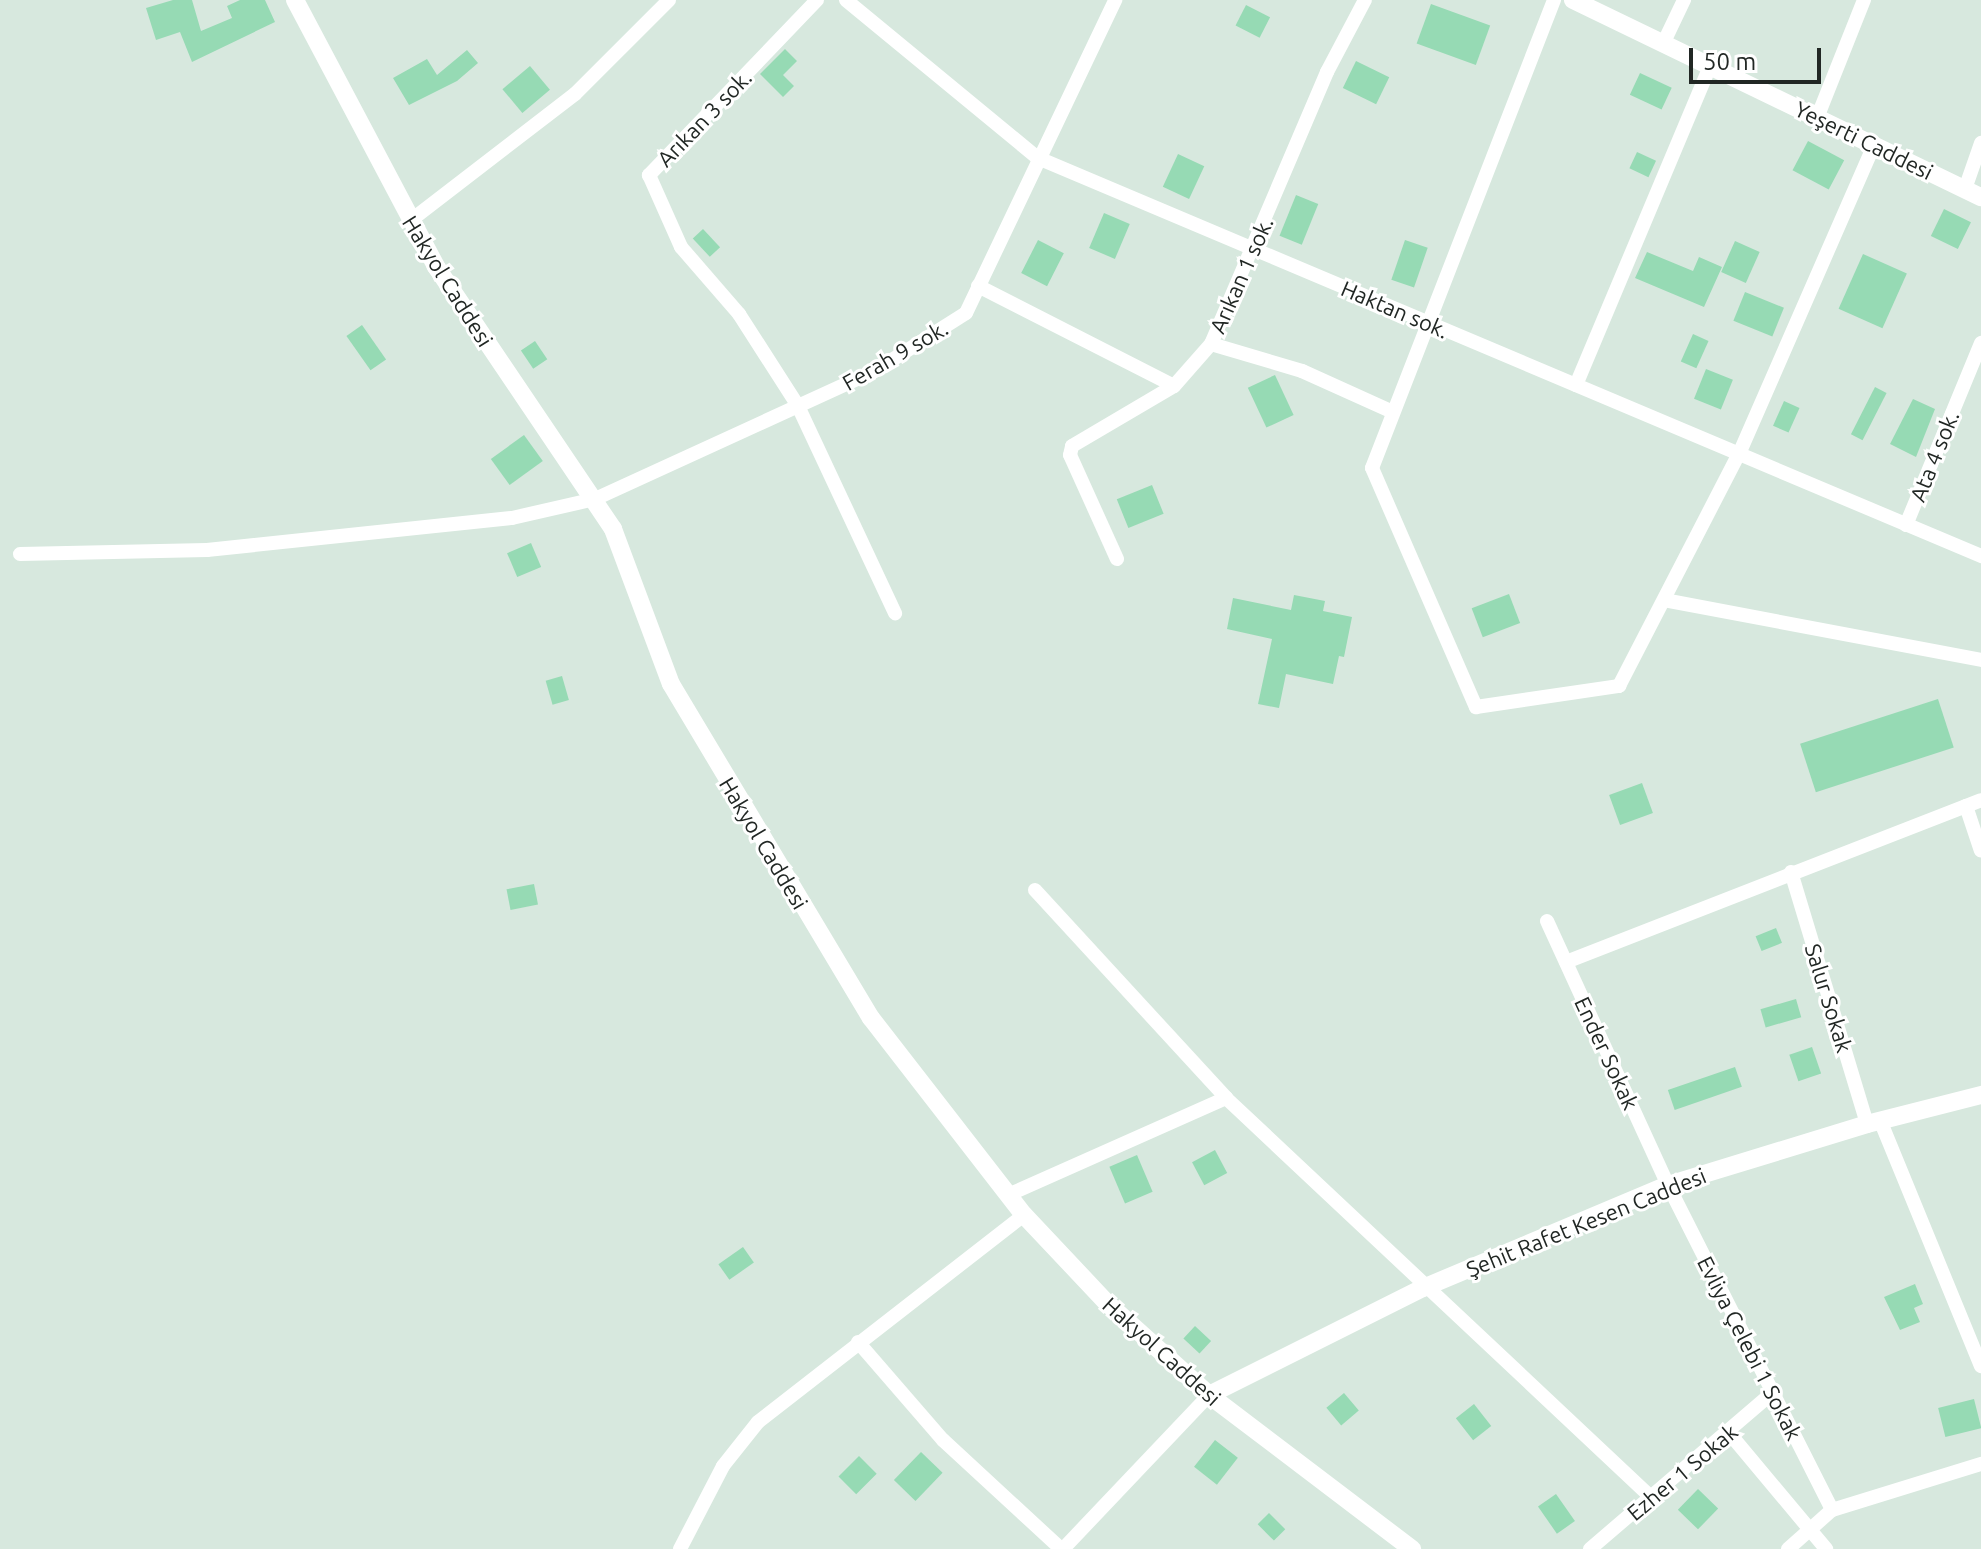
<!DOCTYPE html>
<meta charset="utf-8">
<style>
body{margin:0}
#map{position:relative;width:1981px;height:1549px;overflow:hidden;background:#d7e8de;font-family:Ubuntu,sans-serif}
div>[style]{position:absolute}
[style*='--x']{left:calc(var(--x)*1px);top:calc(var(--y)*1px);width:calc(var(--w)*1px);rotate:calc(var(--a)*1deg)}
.building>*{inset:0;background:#96dab4;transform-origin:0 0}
.minor>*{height:14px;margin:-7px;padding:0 7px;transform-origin:7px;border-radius:7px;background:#fff}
.tertiary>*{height:18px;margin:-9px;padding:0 9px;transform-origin:9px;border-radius:9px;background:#fff}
span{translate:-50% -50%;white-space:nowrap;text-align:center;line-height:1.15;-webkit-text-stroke:6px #fff;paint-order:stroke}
.street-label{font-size:22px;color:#212724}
.scale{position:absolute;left:1689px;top:48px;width:132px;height:36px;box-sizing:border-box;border:4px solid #212724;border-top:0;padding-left:10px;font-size:24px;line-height:28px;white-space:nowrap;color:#212724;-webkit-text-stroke:6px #fff;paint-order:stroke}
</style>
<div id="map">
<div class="building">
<i style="clip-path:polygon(173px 0,192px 0,201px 31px,232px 18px,227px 6px,240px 0,265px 0,275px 22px,192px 62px,180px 32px,156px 40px,146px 8px)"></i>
<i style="left:1431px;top:4px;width:63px;height:42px;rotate:20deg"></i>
<i style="left:1246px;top:5px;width:27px;height:23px;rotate:27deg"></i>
<i style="clip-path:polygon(785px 49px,797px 61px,783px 75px,794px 86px,783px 97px,760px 74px)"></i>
<i style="clip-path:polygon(467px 50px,478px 63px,457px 81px,409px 105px,393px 78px,427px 59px,437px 75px)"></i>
<i style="left:1356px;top:61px;width:37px;height:30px;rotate:26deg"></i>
<i style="left:530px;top:66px;width:31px;height:36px;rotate:50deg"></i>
<i style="left:1640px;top:73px;width:35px;height:24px;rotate:25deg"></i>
<i style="left:1808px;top:141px;width:41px;height:33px;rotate:28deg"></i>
<i style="left:1637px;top:152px;width:21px;height:18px;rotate:25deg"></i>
<i style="left:1178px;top:154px;width:29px;height:36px;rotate:25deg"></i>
<i style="left:1296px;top:195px;width:24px;height:44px;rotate:22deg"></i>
<i style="left:1944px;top:209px;width:30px;height:30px;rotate:26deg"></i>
<i style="left:1104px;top:213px;width:28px;height:38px;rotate:23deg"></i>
<i style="left:703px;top:229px;width:25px;height:14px;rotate:47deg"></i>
<i style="left:1038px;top:240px;width:29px;height:37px;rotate:27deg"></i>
<i style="left:1405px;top:240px;width:24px;height:42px;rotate:19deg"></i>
<i style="left:1735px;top:241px;width:27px;height:34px;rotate:24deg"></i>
<i style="clip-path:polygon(1647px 252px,1693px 271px,1699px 257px,1722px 267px,1704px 307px,1635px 278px)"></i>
<i style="left:1863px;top:254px;width:48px;height:60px;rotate:24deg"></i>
<i style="left:1745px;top:292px;width:42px;height:31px;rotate:22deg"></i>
<i style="left:362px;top:325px;width:42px;height:19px;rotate:55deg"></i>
<i style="left:1693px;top:334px;width:17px;height:30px;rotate:24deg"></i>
<i style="left:535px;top:341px;width:22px;height:17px;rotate:56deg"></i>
<i style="left:1706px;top:369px;width:29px;height:32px;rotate:22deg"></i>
<i style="left:1275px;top:375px;width:44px;height:30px;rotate:65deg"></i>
<i style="left:1875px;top:387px;width:13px;height:53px;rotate:27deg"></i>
<i style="clip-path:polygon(1913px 399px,1935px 409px,1916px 457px,1890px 444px)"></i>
<i style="left:1784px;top:401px;width:17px;height:27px;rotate:24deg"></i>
<i style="left:524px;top:435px;width:32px;height:41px;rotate:54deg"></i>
<i style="left:1152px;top:485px;width:31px;height:38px;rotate:68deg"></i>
<i style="left:531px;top:543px;width:26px;height:26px;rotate:67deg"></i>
<i style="left:1509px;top:594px;width:31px;height:40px;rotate:69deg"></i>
<i style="clip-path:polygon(1294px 595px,1325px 601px,1323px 611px,1352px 617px,1344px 657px,1339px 656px,1333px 684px,1286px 674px,1279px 708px,1258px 704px,1272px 639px,1227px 629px,1233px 598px,1291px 610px)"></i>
<i style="left:562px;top:676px;width:25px;height:17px;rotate:74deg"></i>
<i style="left:1938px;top:699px;width:51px;height:145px;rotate:72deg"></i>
<i style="left:1642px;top:783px;width:32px;height:35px;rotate:70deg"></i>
<i style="left:534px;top:884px;width:21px;height:28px;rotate:79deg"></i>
<i style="left:1776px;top:928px;width:16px;height:22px;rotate:68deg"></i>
<i style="left:1796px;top:999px;width:19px;height:37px;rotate:74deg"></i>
<i style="left:1812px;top:1047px;width:28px;height:24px;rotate:71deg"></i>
<i style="left:1735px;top:1067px;width:21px;height:71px;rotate:71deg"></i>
<i style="left:1215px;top:1150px;width:26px;height:26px;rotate:62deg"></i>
<i style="left:1137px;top:1155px;width:40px;height:30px;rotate:67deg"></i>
<i style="left:743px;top:1247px;width:19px;height:30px;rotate:55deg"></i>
<i style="clip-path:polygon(1915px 1284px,1923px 1304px,1914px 1308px,1920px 1322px,1900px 1330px,1884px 1297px)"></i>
<i style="left:1195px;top:1326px;width:22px;height:17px;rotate:43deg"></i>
<i style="left:1344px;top:1393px;width:23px;height:23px;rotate:50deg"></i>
<i style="left:1974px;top:1399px;width:30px;height:37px;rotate:76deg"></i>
<i style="left:1474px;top:1404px;width:28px;height:23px;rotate:52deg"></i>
<i style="left:1215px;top:1440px;width:29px;height:34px;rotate:38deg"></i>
<i style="left:921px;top:1452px;width:30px;height:39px;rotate:44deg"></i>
<i style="left:859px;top:1456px;width:25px;height:29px;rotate:45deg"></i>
<i style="left:1698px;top:1489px;width:28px;height:29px;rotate:44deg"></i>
<i style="left:1556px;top:1494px;width:33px;height:22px;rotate:55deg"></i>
<i style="left:1269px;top:1513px;width:23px;height:16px;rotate:45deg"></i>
</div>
<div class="minor">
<i style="--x:817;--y:0;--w:243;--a:133.8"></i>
<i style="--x:649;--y:175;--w:79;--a:66"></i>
<i style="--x:681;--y:247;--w:89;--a:49.1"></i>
<i style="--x:739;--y:314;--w:109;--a:57.3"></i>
<i style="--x:798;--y:406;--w:229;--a:64.9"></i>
<i style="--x:846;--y:0;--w:249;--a:39.5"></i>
<i style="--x:1038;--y:158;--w:1024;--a:22.88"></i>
<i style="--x:1554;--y:0;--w:502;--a:111.25"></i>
<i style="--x:1372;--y:468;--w:261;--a:66.5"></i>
<i style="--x:1476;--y:707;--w:145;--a:-8.4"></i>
<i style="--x:1619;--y:686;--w:261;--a:-62.7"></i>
<i style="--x:1739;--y:454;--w:337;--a:-66.4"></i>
<i style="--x:1663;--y:44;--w:49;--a:-64.5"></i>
<i style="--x:1817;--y:118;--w:127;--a:-68.3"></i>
<i style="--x:1965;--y:189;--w:49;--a:-70.8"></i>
<i style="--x:410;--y:221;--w:208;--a:-37.6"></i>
<i style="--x:575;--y:94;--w:133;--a:-45"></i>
<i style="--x:978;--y:286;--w:220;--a:27"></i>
<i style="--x:1174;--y:386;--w:56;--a:-48.6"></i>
<i style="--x:1211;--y:344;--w:296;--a:-66.9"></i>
<i style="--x:1327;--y:72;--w:81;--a:-62.2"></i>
<i style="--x:1211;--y:344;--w:95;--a:16.5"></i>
<i style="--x:1302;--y:371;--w:100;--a:24.3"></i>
<i style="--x:1576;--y:385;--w:346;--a:-67.2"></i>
<i style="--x:1906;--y:525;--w:197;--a:-67.6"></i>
<i style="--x:20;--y:554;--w:187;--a:-1.2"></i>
<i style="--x:207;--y:550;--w:307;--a:-6"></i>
<i style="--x:512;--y:518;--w:85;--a:-12.9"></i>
<i style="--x:595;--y:499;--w:306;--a:-24.6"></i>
<i style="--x:873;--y:372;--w:110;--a:-32.4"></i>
<i style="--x:966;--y:313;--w:347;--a:-64.5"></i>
<i style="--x:1117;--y:559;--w:114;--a:-114.3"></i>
<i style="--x:1070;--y:455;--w:9;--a:-77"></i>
<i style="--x:1072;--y:446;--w:118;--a:-30.5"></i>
<i style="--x:1664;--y:600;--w:323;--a:10.7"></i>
<i style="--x:1966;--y:806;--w:47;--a:71.6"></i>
<i style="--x:1791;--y:872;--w:263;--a:73.2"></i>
<i style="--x:1035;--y:890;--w:282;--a:47.4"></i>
<i style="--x:1547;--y:921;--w:290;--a:65.4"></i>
<i style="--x:1668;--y:1185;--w:364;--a:63.2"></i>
<i style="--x:1566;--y:962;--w:445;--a:-21.3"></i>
<i style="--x:1880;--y:1120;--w:266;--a:67.7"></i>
<i style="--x:1008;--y:1195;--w:239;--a:-24"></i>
<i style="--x:1226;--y:1098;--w:584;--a:43.2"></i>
<i style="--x:858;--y:1342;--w:130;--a:49.1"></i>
<i style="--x:943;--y:1440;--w:161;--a:42.7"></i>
<i style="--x:1730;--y:1434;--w:150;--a:50.1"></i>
<i style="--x:680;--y:1549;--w:93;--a:-62.6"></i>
<i style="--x:723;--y:1466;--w:56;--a:-51.5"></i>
<i style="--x:758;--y:1422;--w:337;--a:-37.9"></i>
<i style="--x:1063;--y:1549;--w:212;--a:-46.5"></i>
<i style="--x:1590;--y:1549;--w:240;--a:-40.6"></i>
<i style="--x:1788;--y:1549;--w:59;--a:-41.6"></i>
<i style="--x:1832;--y:1510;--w:156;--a:-17.2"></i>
</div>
<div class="tertiary">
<i style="--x:295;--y:0;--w:303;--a:62.1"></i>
<i style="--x:437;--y:268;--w:315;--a:56"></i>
<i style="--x:613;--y:529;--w:165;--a:69.5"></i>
<i style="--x:671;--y:684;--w:389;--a:59.1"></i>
<i style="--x:871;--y:1018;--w:249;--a:52.2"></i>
<i style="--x:1024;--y:1215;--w:121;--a:46.7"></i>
<i style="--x:1107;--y:1303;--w:137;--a:42"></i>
<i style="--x:1209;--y:1395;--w:255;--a:37.2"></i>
<i style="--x:1573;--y:0;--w:453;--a:25.8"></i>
<i style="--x:1209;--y:1395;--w:239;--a:-26.6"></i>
<i style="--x:1423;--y:1288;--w:266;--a:-22.8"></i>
<i style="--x:1668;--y:1185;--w:208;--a:-17"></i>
<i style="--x:1867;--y:1124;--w:118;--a:-14.3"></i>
</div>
<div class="street-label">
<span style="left:704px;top:118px;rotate:-46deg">Arıkan 3 sok.</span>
<span style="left:1864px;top:140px;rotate:26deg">Yeşerti Caddesi</span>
<span style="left:1241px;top:275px;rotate:-66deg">Arıkan 1 sok.</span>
<span style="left:448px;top:281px;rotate:58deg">Hakyol Caddesi</span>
<span style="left:1395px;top:309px;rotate:23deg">Haktan sok.</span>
<span style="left:895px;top:355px;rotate:-30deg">Ferah 9 sok.</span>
<span style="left:1934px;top:456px;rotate:-68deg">Ata 4 sok.</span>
<span style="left:764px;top:843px;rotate:59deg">Hakyol Caddesi</span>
<span style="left:1829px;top:998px;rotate:73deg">Salur Sokak</span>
<span style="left:1607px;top:1053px;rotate:65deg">Ender Sokak</span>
<span style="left:1586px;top:1222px;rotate:-22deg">Şehit Rafet Kesen Caddesi</span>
<span style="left:1750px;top:1348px;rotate:63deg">Evliya Çelebi 1 Sokak</span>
<span style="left:1162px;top:1351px;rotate:42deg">Hakyol Caddesi</span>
<span style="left:1682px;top:1472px;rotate:-40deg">Ezher 1 Sokak</span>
</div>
<div class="scale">50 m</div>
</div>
